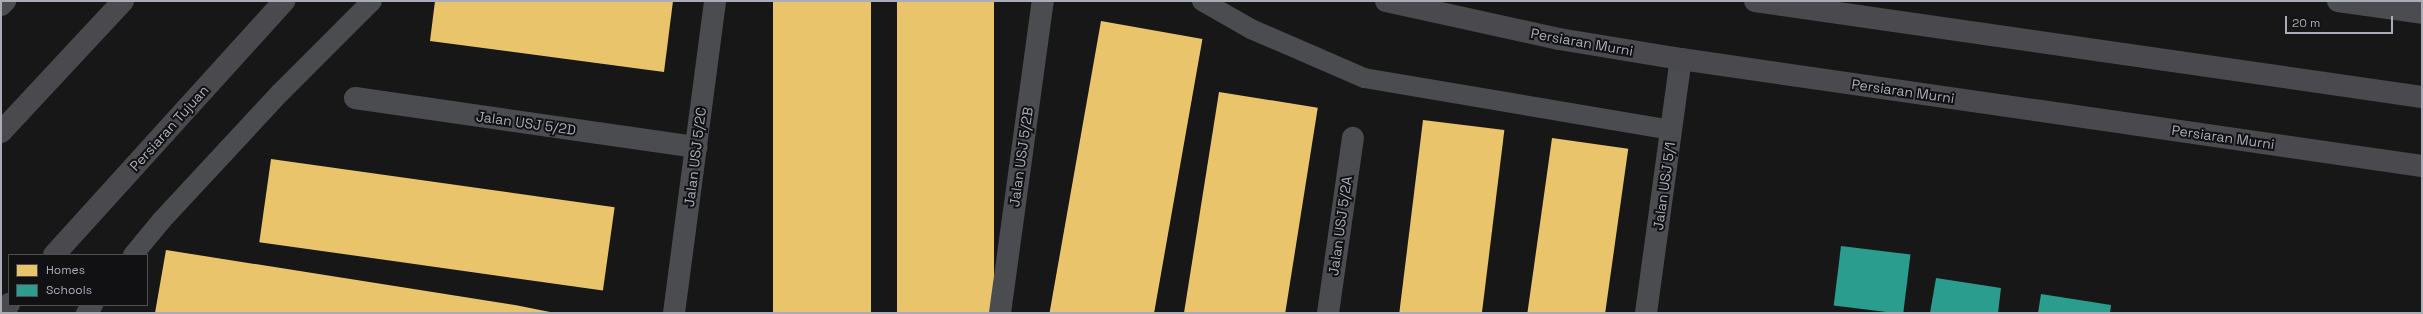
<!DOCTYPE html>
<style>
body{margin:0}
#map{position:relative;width:2423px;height:314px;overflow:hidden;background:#171717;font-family:"Space Grotesk",sans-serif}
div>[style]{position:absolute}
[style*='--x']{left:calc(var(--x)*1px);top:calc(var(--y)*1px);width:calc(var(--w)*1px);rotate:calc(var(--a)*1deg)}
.homes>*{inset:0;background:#e9c46a;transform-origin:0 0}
.schools>*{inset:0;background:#2a9d8f;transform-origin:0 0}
.lane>*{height:20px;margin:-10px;padding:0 10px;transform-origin:10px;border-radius:10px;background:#4b4c50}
.street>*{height:22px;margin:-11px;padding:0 11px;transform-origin:11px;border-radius:11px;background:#4b4c50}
.secondary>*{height:22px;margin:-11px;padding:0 11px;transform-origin:11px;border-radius:11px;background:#4a4a4e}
span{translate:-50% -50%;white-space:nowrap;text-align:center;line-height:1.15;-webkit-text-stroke:4px #111113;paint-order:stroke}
.street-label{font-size:14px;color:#a8adb8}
.frame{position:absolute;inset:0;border:2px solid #a8adb8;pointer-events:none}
.legend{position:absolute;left:8px;top:254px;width:140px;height:52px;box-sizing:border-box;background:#111113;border:1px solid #4d4f55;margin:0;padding:5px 7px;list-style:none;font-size:12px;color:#a8adb8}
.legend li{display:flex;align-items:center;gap:8px;height:20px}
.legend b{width:20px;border:1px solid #4d4f55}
.scale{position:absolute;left:2285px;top:16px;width:108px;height:18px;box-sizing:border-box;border:2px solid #a8adb8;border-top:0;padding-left:5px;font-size:12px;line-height:14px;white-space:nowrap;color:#a8adb8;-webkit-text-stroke:3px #111113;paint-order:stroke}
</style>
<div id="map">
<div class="homes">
<i style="clip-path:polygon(435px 1px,673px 1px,664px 72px,430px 41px)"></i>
<i style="left:773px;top:1px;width:98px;height:315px"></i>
<i style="left:897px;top:1px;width:97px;height:315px"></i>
<i style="left:1101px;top:21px;width:103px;height:296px;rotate:10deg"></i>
<i style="left:1219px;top:92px;width:100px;height:223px;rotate:9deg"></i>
<i style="left:1423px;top:120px;width:82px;height:195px;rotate:7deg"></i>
<i style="left:1552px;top:138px;width:77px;height:177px;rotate:8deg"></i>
<i style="left:271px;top:159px;width:347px;height:84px;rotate:8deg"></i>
<i style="clip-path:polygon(166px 250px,515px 305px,555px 313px,155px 313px)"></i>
</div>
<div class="schools">
<i style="left:1841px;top:246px;width:70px;height:60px;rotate:7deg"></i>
<i style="clip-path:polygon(1936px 278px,2001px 288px,1998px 313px,1930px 313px)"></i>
<i style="clip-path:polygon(2041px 294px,2111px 305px,2110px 313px,2038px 313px)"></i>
</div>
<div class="lane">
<i style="--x:1202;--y:1;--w:56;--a:29.7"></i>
<i style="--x:1251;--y:29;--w:123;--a:23.4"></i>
<i style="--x:1364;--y:78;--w:311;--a:9.6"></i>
<i style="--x:133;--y:255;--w:44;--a:-50.5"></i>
<i style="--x:161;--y:221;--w:175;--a:-47.1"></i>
<i style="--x:280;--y:93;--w:130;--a:-45"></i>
<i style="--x:86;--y:313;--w:11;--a:-49"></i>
</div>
<div class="street">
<i style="--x:2338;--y:1;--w:85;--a:8.1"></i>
<i style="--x:1;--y:5;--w:6;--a:-45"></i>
<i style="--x:355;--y:98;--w:345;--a:8.2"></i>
<i style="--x:674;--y:313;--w:315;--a:-82.5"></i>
<i style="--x:1000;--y:313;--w:315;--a:-82.2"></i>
<i style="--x:1328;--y:313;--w:177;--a:-81.9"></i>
<i style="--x:1646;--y:313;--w:256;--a:-82.2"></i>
</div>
<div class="secondary">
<i style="--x:1386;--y:1;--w:177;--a:12.4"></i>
<i style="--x:1559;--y:39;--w:124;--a:9.3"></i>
<i style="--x:1681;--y:59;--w:749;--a:8.22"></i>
<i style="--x:1755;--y:1;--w:674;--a:8.19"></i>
<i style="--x:1;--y:132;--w:179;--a:-47"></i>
<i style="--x:54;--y:255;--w:343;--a:-47.8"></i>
<i style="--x:1;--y:313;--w:12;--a:-48"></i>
</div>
<div class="street-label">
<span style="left:1582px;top:42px;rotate:10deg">Persiaran Murni</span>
<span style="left:1903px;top:91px;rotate:8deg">Persiaran Murni</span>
<span style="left:526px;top:123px;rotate:8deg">Jalan USJ 5/2D</span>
<span style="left:169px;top:128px;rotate:-48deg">Persiaran Tujuan</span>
<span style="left:2223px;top:137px;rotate:8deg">Persiaran Murni</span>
<span style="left:695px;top:157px;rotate:-83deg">Jalan USJ 5/2C</span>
<span style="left:1021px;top:157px;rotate:-82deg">Jalan USJ 5/2B</span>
<span style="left:1664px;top:186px;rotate:-82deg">Jalan USJ 5/1</span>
<span style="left:1340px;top:226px;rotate:-82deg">Jalan USJ 5/2A</span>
</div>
<div class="frame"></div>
<ul class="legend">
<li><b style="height:11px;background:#e9c46a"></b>Homes</li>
<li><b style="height:11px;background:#2a9d8f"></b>Schools</li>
</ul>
<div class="scale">20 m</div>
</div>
